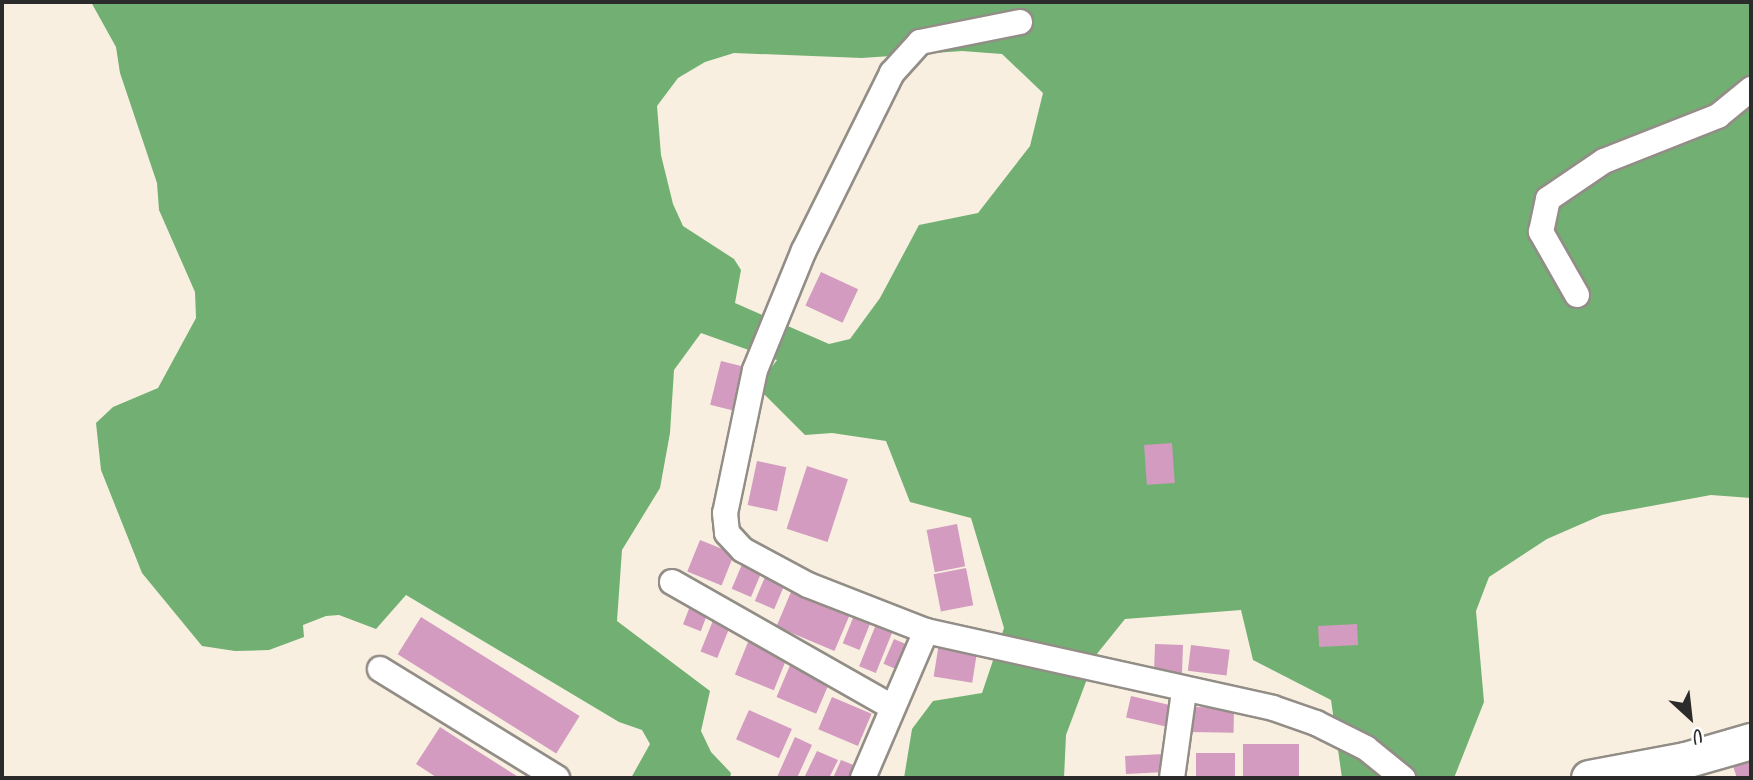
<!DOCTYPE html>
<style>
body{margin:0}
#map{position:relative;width:1753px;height:780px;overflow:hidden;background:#f8efe0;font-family:Caveat,sans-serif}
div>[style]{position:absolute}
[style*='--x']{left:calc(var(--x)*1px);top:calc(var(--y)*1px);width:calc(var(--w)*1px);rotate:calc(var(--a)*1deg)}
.forest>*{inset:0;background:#71b072}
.building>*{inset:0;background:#d29bbf;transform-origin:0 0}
.roads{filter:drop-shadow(2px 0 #928d86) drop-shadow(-2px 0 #928d86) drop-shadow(0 2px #928d86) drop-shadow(0 -2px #928d86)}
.minor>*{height:24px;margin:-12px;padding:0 12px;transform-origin:12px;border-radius:12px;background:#fff}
.secondary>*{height:35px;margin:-17.5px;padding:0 17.5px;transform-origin:17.5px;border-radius:17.5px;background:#fff}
span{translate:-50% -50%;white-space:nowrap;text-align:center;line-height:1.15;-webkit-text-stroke:6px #fff;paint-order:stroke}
.frame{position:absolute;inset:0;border:4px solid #2b2b2b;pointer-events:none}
.north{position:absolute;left:1655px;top:682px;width:70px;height:70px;-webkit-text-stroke:5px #fff;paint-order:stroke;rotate:153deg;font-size:19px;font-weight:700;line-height:28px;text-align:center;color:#2b2b2b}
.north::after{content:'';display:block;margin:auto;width:24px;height:32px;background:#2b2b2b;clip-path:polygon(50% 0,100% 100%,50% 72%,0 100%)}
</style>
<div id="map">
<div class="forest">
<i style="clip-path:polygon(evenodd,91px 2px,1751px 2px,1751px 498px,1711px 495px,1602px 515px,1547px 539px,1489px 577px,1476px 611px,1484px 702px,1454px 778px,1342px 778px,1331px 700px,1253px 660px,1241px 610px,1125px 619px,1096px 655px,1066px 735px,1064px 778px,904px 778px,912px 729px,933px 701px,982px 693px,1004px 628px,971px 518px,910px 502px,886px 441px,832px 433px,805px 435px,757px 387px,777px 360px,701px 333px,674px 370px,670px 433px,660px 488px,622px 550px,617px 621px,710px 691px,701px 731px,711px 752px,731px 773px,730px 778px,631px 778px,650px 744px,642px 730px,619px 722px,406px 595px,376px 629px,339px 615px,326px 616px,303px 625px,304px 637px,269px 650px,235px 651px,202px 646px,142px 573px,101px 470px,96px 423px,113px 407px,158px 388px,196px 318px,195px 292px,159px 210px,157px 183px,120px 73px,116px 47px,91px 2px,962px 51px,1002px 54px,1043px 93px,1030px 146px,978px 213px,919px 225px,880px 298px,850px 339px,829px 344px,735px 303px,741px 270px,734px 259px,683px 226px,673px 204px,661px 155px,657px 106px,678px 78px,705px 62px,734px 53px,862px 58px,962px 51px)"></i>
</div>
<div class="building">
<i style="left:821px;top:272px;width:41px;height:37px;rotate:25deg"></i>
<i style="left:721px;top:361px;width:33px;height:45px;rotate:14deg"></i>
<i style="left:1172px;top:443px;width:40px;height:28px;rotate:86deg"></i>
<i style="left:757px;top:461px;width:30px;height:45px;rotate:12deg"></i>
<i style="left:807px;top:466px;width:43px;height:66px;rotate:18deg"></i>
<i style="left:957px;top:524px;width:43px;height:31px;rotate:79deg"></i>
<i style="left:700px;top:540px;width:37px;height:34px;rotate:22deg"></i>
<i style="left:743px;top:562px;width:21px;height:29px;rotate:23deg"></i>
<i style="left:966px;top:568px;width:38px;height:33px;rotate:79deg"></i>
<i style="left:765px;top:577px;width:21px;height:26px;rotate:23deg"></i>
<i style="left:794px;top:585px;width:63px;height:45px;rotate:23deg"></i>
<i style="left:692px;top:601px;width:19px;height:25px;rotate:21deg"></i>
<i style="left:857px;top:608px;width:18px;height:38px;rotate:22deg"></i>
<i style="left:421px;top:617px;width:187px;height:44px;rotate:32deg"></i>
<i style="left:879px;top:617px;width:18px;height:53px;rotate:22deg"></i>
<i style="left:714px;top:618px;width:18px;height:36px;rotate:22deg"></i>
<i style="left:1357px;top:624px;width:21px;height:39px;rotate:87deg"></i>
<i style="left:894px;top:639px;width:21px;height:27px;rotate:23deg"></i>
<i style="left:748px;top:642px;width:42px;height:35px;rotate:22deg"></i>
<i style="left:939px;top:643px;width:39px;height:34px;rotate:9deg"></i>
<i style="left:1155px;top:644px;width:28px;height:33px;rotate:2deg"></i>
<i style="left:1191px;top:645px;width:39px;height:26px;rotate:7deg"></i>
<i style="left:791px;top:663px;width:43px;height:37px;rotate:23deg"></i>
<i style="left:1131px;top:696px;width:43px;height:22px;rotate:13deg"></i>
<i style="left:832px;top:697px;width:43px;height:35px;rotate:23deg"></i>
<i style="left:1191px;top:707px;width:43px;height:25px;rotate:1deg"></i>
<i style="left:749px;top:710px;width:47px;height:32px;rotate:24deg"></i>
<i style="clip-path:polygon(440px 727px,460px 740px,520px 778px,436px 777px,416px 764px)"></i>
<i style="clip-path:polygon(795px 737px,812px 745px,797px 778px,781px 778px,777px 777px)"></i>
<i style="left:1299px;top:744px;width:34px;height:56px;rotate:90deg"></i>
<i style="clip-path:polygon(817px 751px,838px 760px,829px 778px,804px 778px)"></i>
<i style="left:1196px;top:753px;width:39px;height:25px"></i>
<i style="left:1164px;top:754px;width:18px;height:39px;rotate:87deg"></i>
<i style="clip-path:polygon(841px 760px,856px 766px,851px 778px,833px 778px)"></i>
<i style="clip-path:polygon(1751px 760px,1751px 778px,1737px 778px,1733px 766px)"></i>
</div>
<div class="roads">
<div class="minor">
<i style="--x:1020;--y:22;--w:102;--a:168.7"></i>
<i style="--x:920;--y:42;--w:42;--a:132.1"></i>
<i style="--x:892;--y:73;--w:198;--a:116.4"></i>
<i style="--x:804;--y:250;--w:130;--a:112.2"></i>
<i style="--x:755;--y:370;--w:146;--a:101.8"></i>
<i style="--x:725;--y:513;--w:20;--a:84"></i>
<i style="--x:727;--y:533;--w:23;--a:47"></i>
<i style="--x:743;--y:550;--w:74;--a:28.3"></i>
<i style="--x:808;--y:585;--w:127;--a:21.3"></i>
<i style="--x:926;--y:631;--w:355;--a:12.5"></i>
<i style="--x:1273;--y:708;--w:46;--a:19.2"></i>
<i style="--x:1316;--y:723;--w:56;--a:26.6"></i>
<i style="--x:1366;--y:748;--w:48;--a:39"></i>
<i style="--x:1577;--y:295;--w:73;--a:-119.7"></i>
<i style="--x:1541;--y:232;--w:34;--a:-78"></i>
<i style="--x:1548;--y:199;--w:68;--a:-34.2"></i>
<i style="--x:1604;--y:161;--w:123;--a:-21.5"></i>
<i style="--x:1718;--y:116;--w:43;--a:-39.3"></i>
<i style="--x:672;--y:582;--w:253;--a:29.6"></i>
<i style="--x:380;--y:669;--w:208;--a:31.6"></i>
<i style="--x:863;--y:778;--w:160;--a:-66.8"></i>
<i style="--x:1172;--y:778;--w:88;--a:-82.1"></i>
</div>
<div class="secondary">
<i style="--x:1589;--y:778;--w:98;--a:-10.6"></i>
<i style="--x:1685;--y:760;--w:69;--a:-16.1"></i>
</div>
</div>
<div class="frame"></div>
<div class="north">U</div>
</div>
